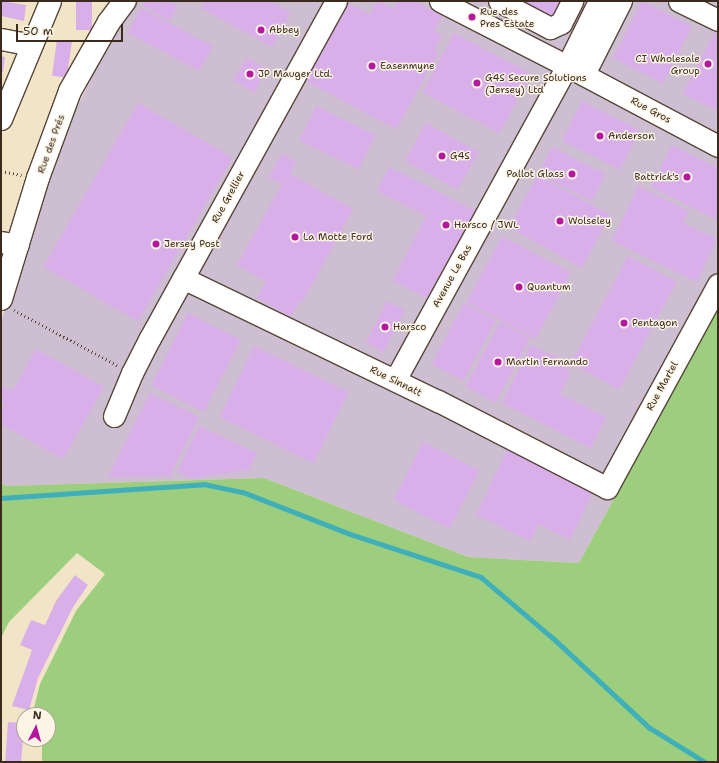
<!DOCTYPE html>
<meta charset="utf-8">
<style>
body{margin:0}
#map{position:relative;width:719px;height:763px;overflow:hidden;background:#f2e5c7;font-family:"Shantell Sans",sans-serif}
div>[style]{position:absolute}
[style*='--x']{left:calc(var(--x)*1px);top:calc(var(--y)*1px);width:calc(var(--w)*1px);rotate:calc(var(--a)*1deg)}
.industrial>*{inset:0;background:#cebed1}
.green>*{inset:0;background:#9cce7e}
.stream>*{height:4.5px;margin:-2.25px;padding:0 2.25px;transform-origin:2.25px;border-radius:2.25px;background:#3fafb9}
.building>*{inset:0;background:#d9afea;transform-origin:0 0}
.path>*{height:2.5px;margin-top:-1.25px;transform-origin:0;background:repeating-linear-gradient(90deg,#564637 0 1px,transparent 0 4px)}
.roads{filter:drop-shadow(1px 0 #564637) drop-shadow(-1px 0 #564637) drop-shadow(0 1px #564637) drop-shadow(0 -1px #564637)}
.minor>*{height:21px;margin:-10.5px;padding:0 10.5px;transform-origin:10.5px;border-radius:10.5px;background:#fff}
.major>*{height:22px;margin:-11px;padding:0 11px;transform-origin:11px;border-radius:11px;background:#fff}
.dots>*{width:11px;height:11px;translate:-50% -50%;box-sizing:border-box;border:2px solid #fcf5e5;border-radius:50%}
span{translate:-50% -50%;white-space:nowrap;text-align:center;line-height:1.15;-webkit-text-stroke:3px #fcf5e5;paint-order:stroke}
.poi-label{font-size:10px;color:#3b2a1e}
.left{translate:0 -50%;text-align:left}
.right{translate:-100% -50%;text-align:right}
.street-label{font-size:10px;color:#3b2a1e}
.frame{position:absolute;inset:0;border:2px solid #3b2a1e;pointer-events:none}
.north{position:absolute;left:16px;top:707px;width:40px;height:40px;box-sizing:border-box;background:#fcf5e5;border:1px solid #afa495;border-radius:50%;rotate:6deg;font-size:11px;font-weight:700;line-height:16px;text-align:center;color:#3b2a1e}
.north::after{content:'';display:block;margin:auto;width:14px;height:18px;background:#b5179e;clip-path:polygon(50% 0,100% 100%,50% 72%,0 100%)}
.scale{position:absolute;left:16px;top:24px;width:107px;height:18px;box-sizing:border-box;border:2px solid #3b2a1e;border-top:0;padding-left:5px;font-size:12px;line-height:14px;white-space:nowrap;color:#3b2a1e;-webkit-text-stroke:3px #fcf5e5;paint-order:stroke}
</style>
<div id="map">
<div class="industrial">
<i style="clip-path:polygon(138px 1px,718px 1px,718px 308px,579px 563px,468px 557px,264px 478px,6px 486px,1px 483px,1px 321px,58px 145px,113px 35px)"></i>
</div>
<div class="green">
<i style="clip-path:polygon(718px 308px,718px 762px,42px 762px,42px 739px,48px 739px,48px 715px,35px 715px,33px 712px,40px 684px,76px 611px,105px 574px,77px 553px,9px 622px,1px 638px,1px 483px,6px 486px,264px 478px,468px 557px,579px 563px)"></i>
</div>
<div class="stream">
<i style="--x:1;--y:498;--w:203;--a:-3.9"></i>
<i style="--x:204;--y:484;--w:40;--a:12"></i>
<i style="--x:243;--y:492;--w:115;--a:21.4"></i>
<i style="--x:350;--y:534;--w:138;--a:18.2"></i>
<i style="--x:481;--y:577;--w:94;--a:40.3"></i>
<i style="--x:553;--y:638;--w:132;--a:42.9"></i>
<i style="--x:650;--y:728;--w:65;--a:31.7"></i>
</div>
<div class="building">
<i style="clip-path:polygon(1px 1px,26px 5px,24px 21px,1px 16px)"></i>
<i style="left:76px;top:1px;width:16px;height:29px"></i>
<i style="clip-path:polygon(145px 1px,168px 1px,178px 6px,170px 21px,143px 6px)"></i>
<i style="clip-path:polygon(205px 1px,270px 1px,291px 13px,272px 47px,201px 8px)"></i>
<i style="clip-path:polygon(377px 1px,394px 9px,398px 1px,415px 1px,442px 16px,434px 31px,442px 36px,434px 50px,439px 52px,396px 129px,306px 81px,348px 3px,370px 15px)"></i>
<i style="clip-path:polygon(516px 1px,564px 1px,553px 21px)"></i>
<i style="left:642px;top:1px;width:56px;height:64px;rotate:27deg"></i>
<i style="left:141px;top:8px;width:81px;height:28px;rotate:28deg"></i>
<i style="left:454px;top:33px;width:87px;height:67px;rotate:28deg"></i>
<i style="clip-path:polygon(714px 33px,718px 35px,718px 111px,683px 94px)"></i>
<i style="left:57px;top:40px;width:15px;height:36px;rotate:8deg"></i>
<i style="clip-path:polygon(1px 56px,5px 57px,3px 72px,1px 72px)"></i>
<i style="clip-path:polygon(247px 58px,265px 68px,255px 93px,233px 80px)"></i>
<i style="left:582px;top:101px;width:65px;height:44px;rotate:27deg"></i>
<i style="left:138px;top:103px;width:109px;height:189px;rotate:30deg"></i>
<i style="left:316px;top:106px;width:66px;height:38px;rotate:26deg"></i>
<i style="left:426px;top:123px;width:60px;height:43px;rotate:29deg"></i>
<i style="clip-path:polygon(672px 145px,718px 168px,717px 220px,651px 187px)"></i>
<i style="left:552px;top:147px;width:60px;height:30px;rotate:27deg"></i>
<i style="clip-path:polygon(282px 154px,296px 162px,290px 174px,353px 209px,303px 301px,300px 300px,291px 317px,257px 298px,266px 281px,237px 265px,282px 184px,269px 177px)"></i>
<i style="clip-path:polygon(389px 167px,478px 212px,431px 300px,393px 281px,426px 216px,377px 191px)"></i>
<i style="left:538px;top:175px;width:83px;height:60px;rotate:29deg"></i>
<i style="clip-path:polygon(638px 186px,689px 211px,683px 223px,717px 239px,697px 282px,612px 241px)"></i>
<i style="left:502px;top:236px;width:78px;height:75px;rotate:28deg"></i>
<i style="left:628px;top:256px;width:55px;height:122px;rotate:28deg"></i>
<i style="left:387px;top:301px;width:20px;height:47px;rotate:27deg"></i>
<i style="left:464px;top:303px;width:36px;height:69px;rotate:28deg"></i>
<i style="left:188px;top:313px;width:59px;height:81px;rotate:27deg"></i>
<i style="left:500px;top:322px;width:34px;height:73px;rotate:28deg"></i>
<i style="clip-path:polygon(531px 345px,562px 360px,570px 374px,560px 394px,606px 417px,591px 448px,502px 403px)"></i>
<i style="left:254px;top:346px;width:105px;height:79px;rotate:26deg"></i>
<i style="clip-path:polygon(36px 349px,104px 387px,63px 459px,1px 424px,1px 412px,5px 404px,1px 401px,1px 386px,12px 392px)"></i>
<i style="clip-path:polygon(150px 393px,199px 417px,170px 476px,108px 477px)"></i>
<i style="clip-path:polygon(199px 426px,257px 453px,249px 470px,190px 478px,177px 472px)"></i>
<i style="left:423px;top:442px;width:63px;height:65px;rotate:27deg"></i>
<i style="clip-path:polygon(508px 448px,594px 489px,570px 540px,538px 524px,530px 541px,476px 515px)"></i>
<i style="clip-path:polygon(75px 575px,88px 585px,73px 607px,38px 678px,29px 710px,12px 706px,32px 650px,20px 645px,31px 620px,45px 625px,56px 601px)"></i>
<i style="left:8px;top:722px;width:16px;height:40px;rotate:4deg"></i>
</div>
<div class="path">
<i style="--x:1;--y:171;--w:21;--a:11"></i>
<i style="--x:14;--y:310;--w:117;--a:28.1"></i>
</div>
<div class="roads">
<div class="minor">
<i style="--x:440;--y:1;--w:143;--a:27.1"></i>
<i style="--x:567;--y:66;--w:72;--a:-63.8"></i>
<i style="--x:499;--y:1;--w:58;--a:27.9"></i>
<i style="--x:550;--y:28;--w:12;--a:-24"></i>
<i style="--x:561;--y:23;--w:25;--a:-63"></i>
<i style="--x:679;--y:1;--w:43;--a:26"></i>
<i style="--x:1;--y:39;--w:31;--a:11"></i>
<i style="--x:584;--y:74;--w:82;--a:-63.1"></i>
<i style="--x:1;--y:119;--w:128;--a:-67.4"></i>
<i style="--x:1;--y:242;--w:17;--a:10"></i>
<i style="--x:183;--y:278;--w:283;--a:25.8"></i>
<i style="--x:438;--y:401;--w:190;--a:27.2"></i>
<i style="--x:607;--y:488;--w:232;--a:-61.4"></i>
<i style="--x:395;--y:380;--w:358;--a:-61.3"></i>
<i style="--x:567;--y:66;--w:171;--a:27.9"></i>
<i style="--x:114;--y:416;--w:47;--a:-67.3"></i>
<i style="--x:132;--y:373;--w:39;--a:-63"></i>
<i style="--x:150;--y:338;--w:385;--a:-61.1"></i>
</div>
<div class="major">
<i style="--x:1;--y:299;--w:127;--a:-73"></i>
<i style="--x:38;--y:178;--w:93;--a:-69.8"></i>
<i style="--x:70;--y:91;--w:79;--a:-60.5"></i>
<i style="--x:109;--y:22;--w:26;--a:-53"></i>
</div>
</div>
<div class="dots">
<i style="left:472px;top:17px;background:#b5179e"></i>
<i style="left:261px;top:30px;background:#b5179e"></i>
<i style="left:708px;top:64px;background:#b5179e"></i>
<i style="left:372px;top:66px;background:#b5179e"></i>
<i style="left:250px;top:74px;background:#b5179e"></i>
<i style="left:477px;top:83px;background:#b5179e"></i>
<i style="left:600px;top:136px;background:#b5179e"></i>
<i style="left:442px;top:156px;background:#b5179e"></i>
<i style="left:572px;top:174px;background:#b5179e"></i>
<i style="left:687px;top:177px;background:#b5179e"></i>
<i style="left:560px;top:221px;background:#b5179e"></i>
<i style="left:446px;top:225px;background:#b5179e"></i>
<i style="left:295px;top:237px;background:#b5179e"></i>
<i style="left:156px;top:244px;background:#b5179e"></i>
<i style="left:519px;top:287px;background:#b5179e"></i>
<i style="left:624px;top:323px;background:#b5179e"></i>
<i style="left:385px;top:327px;background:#b5179e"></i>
<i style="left:498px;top:362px;background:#b5179e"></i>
</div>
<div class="poi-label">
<span class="left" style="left:480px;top:17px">Rue des<br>Pres Estate</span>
<span class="left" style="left:269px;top:30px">Abbey</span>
<span class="right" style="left:700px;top:64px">CI Wholesale<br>Group</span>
<span class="left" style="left:380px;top:66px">Easenmyne</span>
<span class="left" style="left:258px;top:74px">JP Mauger Ltd.</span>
<span class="left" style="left:485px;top:83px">G4S Secure Solutions<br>(Jersey) Ltd</span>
<span class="left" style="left:608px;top:136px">Anderson</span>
<span class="left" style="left:450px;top:156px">G4S</span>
<span class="right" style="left:564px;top:174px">Pallot Glass</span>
<span class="right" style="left:679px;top:177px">Battrick's</span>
<span class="left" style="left:568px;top:221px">Wolseley</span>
<span class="left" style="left:454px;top:225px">Harsco / JWL</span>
<span class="left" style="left:303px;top:237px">La Motte Ford</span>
<span class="left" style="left:164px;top:244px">Jersey Post</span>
<span class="left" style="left:527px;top:287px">Quantum</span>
<span class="left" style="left:632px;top:323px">Pentagon</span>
<span class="left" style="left:393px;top:327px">Harsco</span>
<span class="left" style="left:506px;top:362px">Martin Fernando</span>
</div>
<div class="street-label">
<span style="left:651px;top:110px;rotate:28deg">Rue Gros</span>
<span style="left:51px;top:144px;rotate:-70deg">Rue des Prés</span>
<span style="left:228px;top:197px;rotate:-61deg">Rue Grellier</span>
<span style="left:452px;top:276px;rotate:-61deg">Avenue Le Bas</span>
<span style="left:396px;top:381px;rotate:26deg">Rue Sinnatt</span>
<span style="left:662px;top:386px;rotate:-61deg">Rue Martel</span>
</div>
<div class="frame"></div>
<div class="north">N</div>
<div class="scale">50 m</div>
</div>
